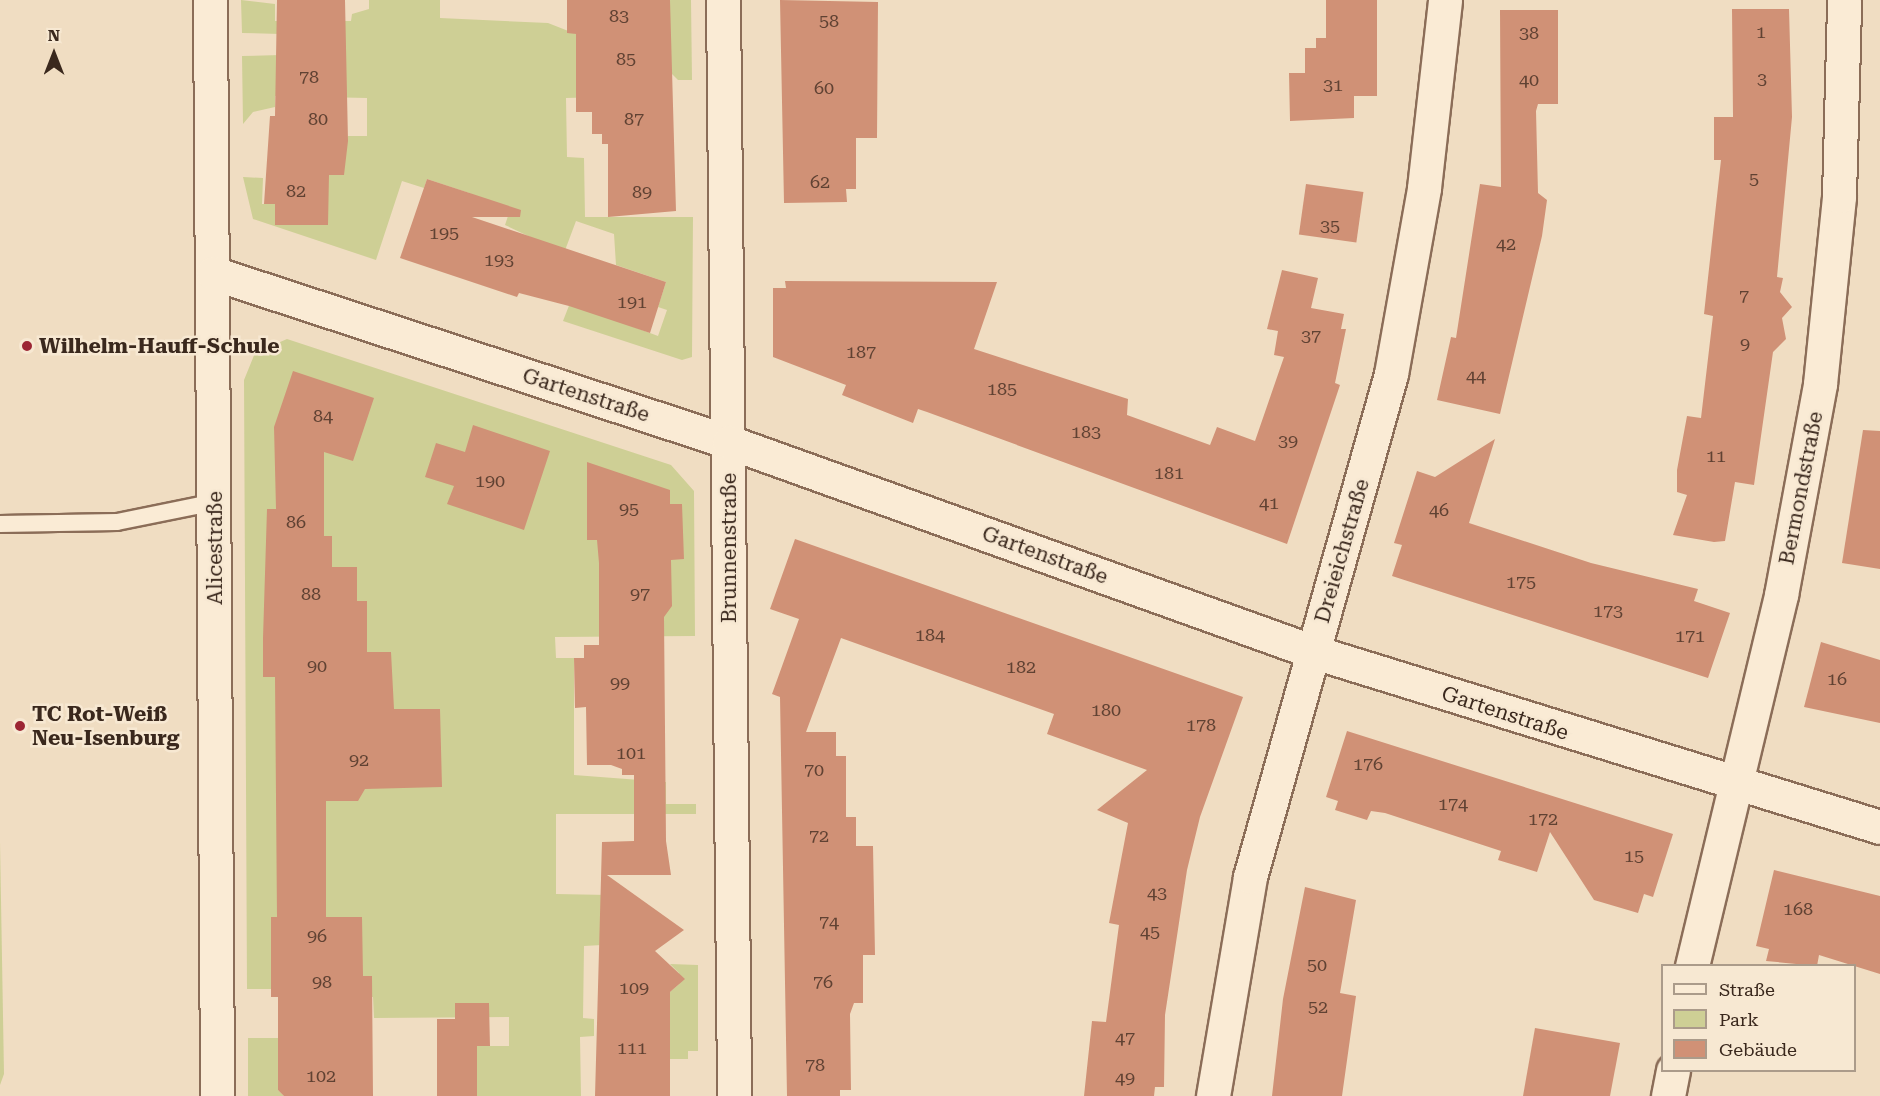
<!DOCTYPE html>
<meta charset="utf-8">
<style>
body{margin:0}
#map{position:relative;width:1880px;height:1096px;overflow:hidden;background:#f0ddc2;font-family:"Roboto Serif",serif}
div>[style]{position:absolute}
[style*='--x']{left:calc(var(--x)*1px);top:calc(var(--y)*1px);width:calc(var(--w)*1px);rotate:calc(var(--a)*1deg)}
.green>*{inset:0;background:#cecf95}
.building>*{inset:0;background:#d09176;transform-origin:0 0}
.roads{filter:drop-shadow(2px 0 #8b6d58) drop-shadow(-2px 0 #8b6d58) drop-shadow(0 2px #8b6d58) drop-shadow(0 -2px #8b6d58)}
.lane>*{height:16px;margin:-8px;padding:0 8px;transform-origin:8px;border-radius:8px;background:#faebd5}
.street>*{height:33px;margin:-16.5px;padding:0 16.5px;transform-origin:16.5px;border-radius:16.5px;background:#faebd5}
.dots>*{width:16px;height:16px;translate:-50% -50%;box-sizing:border-box;border:3px solid #f7e8d2;border-radius:50%}
span{translate:-50% -50%;white-space:nowrap;text-align:center;line-height:1.15;-webkit-text-stroke:5px #f7e8d2;paint-order:stroke}
.number-label{font-size:18px;color:#604233}
.number-label span{-webkit-text-stroke-width:0}
.poi-label{font-size:21px;color:#3a281d;font-weight:700}
.left{translate:0 -50%;text-align:left}
.street-label{font-size:21px;color:#3a281d}
.legend{position:absolute;left:1661px;top:964px;width:195px;height:108px;box-sizing:border-box;background:#f7e8d2;border:2px solid #ab9b8a;margin:0;padding:8px 10px;list-style:none;font-size:18px;color:#3a281d}
.legend li{display:flex;align-items:center;gap:12px;height:30px}
.legend b{width:30px;border:2px solid #ab9b8a}
.north{position:absolute;left:24px;top:24px;width:60px;height:60px;-webkit-text-stroke:4px #f7e8d2;paint-order:stroke;rotate:0deg;font-size:16px;font-weight:700;line-height:24px;text-align:center;color:#3a281d}
.north::after{content:'';display:block;margin:auto;width:21px;height:27px;background:#3a281d;clip-path:polygon(50% 0,100% 100%,50% 72%,0 100%)}
</style>
<div id="map">
<div class="green">
<i style="clip-path:polygon(241px 0,275px 4px,275px 21px,351px 21px,352px 14px,369px 9px,369px 0,440px 0,440px 18px,548px 23px,576px 34px,576px 46px,583px 46px,603px 97px,566px 98px,567px 157px,584px 158px,585px 217px,693px 217px,692px 357px,682px 360px,563px 321px,570px 303px,658px 336px,667px 310px,658px 307px,666px 282px,616px 265px,614px 234px,576px 221px,564px 253px,505px 225px,508px 216px,469px 193px,427px 179px,424px 188px,402px 181px,376px 260px,253px 219px,243px 177px,263px 178px,262px 204px,275px 204px,329px 175px,348px 136px,367px 136px,367px 98px,275px 96px,275px 107px,253px 112px,243px 124px,242px 56px,281px 55px,281px 34px,242px 33px)"></i>
<i style="clip-path:polygon(670px 0,691px 0,692px 80px,678px 80px,670px 72px)"></i>
<i style="clip-path:polygon(287px 339px,671px 465px,694px 491px,695px 636px,555px 637px,556px 658px,574px 658px,574px 775px,666px 782px,666px 804px,696px 804px,696px 814px,556px 814px,556px 894px,609px 895px,602px 945px,584px 946px,583px 1018px,594px 1019px,594px 1036px,580px 1037px,581px 1096px,477px 1096px,477px 1046px,509px 1046px,509px 1017px,374px 1018px,373px 997px,271px 997px,271px 989px,247px 989px,244px 380px,255px 353px)"></i>
<i style="clip-path:polygon(0 842px,4px 1074px,0 1085px)"></i>
<i style="clip-path:polygon(670px 964px,698px 965px,698px 1051px,688px 1051px,688px 1059px,670px 1059px,670px 992px,679px 984px,679px 973px)"></i>
<i style="clip-path:polygon(248px 1038px,283px 1038px,278px 1043px,278px 1090px,284px 1096px,248px 1096px)"></i>
</div>
<div class="building">
<i style="clip-path:polygon(277px 0,345px 0,348px 141px,344px 175px,329px 175px,328px 225px,275px 225px,275px 204px,264px 204px,270px 116px,275px 116px)"></i>
<i style="clip-path:polygon(567px 0,670px 0,676px 211px,608px 217px,608px 144px,602px 144px,602px 134px,592px 134px,592px 112px,576px 112px,576px 34px,567px 33px)"></i>
<i style="clip-path:polygon(780px 0,878px 2px,877px 138px,856px 138px,856px 189px,846px 189px,847px 202px,784px 203px)"></i>
<i style="clip-path:polygon(1326px 0,1377px 0,1377px 96px,1354px 96px,1354px 118px,1290px 121px,1289px 73px,1305px 73px,1305px 48px,1316px 48px,1316px 38px,1326px 38px)"></i>
<i style="clip-path:polygon(1732px 9px,1789px 9px,1792px 117px,1777px 277px,1783px 278px,1780px 292px,1792px 307px,1782px 318px,1786px 339px,1773px 352px,1754px 485px,1735px 482px,1725px 541px,1714px 542px,1673px 535px,1687px 495px,1677px 492px,1677px 470px,1687px 416px,1701px 418px,1713px 316px,1704px 314px,1721px 160px,1714px 160px,1714px 117px,1733px 117px)"></i>
<i style="clip-path:polygon(1500px 10px,1558px 10px,1558px 104px,1538px 104px,1536px 111px,1538px 193px,1547px 200px,1542px 236px,1500px 414px,1437px 400px,1451px 337px,1456px 338px,1480px 184px,1501px 187px)"></i>
<i style="clip-path:polygon(427px 179px,521px 210px,520px 217px,472px 217px,666px 282px,650px 333px,569px 306px,519px 293px,517px 297px,400px 258px)"></i>
<i style="left:1306px;top:184px;width:58px;height:51px;rotate:8deg"></i>
<i style="clip-path:polygon(1282px 270px,1318px 278px,1311px 308px,1344px 314px,1341px 329px,1346px 329px,1335px 383px,1340px 385px,1287px 544px,927px 412px,918px 409px,913px 423px,842px 395px,846px 385px,773px 357px,773px 288px,786px 288px,785px 281px,997px 282px,974px 349px,1128px 399px,1127px 415px,1210px 445px,1217px 427px,1255px 441px,1284px 357px,1274px 355px,1278px 331px,1267px 329px)"></i>
<i style="clip-path:polygon(293px 371px,374px 398px,353px 461px,324px 452px,324px 536px,332px 536px,332px 567px,357px 567px,357px 601px,367px 601px,367px 652px,391px 652px,394px 709px,440px 709px,442px 787px,365px 789px,358px 801px,326px 801px,326px 917px,362px 917px,363px 976px,372px 976px,373px 1096px,284px 1096px,278px 1090px,278px 997px,271px 997px,271px 917px,277px 917px,275px 677px,263px 677px,263px 638px,267px 509px,276px 509px,274px 427px)"></i>
<i style="clip-path:polygon(473px 425px,550px 451px,524px 530px,447px 504px,454px 486px,425px 477px,436px 443px,465px 452px)"></i>
<i style="clip-path:polygon(1863px 430px,1880px 431px,1880px 569px,1842px 563px)"></i>
<i style="clip-path:polygon(1495px 439px,1469px 523px,1591px 563px,1698px 589px,1694px 601px,1730px 613px,1708px 678px,1392px 576px,1402px 545px,1394px 543px,1417px 471px,1435px 477px)"></i>
<i style="clip-path:polygon(587px 462px,670px 490px,670px 504px,682px 504px,684px 559px,671px 560px,672px 606px,664px 617px,666px 841px,671px 875px,607px 875px,684px 930px,655px 951px,685px 979px,670px 992px,670px 1096px,595px 1096px,602px 842px,634px 841px,634px 775px,622px 775px,622px 769px,611px 765px,587px 765px,586px 707px,575px 708px,574px 658px,584px 658px,584px 645px,599px 645px,599px 563px,597px 540px,587px 540px)"></i>
<i style="clip-path:polygon(795px 539px,1243px 697px,1200px 817px,1187px 870px,1165px 1015px,1164px 1087px,1155px 1087px,1154px 1096px,1084px 1096px,1092px 1021px,1106px 1022px,1119px 925px,1109px 923px,1128px 823px,1097px 810px,1147px 770px,1047px 734px,1054px 714px,841px 638px,806px 732px,836px 732px,836px 756px,846px 756px,846px 817px,856px 817px,856px 846px,873px 846px,875px 955px,863px 955px,863px 1003px,854px 1003px,850px 1014px,851px 1090px,840px 1090px,840px 1096px,787px 1096px,780px 697px,772px 694px,799px 619px,770px 609px)"></i>
<i style="clip-path:polygon(1821px 642px,1880px 660px,1880px 723px,1804px 707px)"></i>
<i style="clip-path:polygon(1347px 731px,1673px 834px,1653px 897px,1644px 894px,1638px 913px,1594px 900px,1550px 832px,1537px 872px,1498px 860px,1501px 851px,1385px 813px,1371px 811px,1367px 820px,1335px 810px,1338px 801px,1326px 797px)"></i>
<i style="clip-path:polygon(1774px 870px,1880px 896px,1880px 974px,1819px 955px,1817px 966px,1766px 961px,1769px 949px,1756px 946px)"></i>
<i style="clip-path:polygon(1305px 887px,1356px 900px,1340px 993px,1356px 996px,1342px 1096px,1272px 1096px,1283px 999px)"></i>
<i style="clip-path:polygon(455px 1003px,489px 1003px,490px 1046px,477px 1046px,477px 1096px,437px 1096px,437px 1019px,455px 1019px)"></i>
<i style="clip-path:polygon(1535px 1028px,1620px 1043px,1610px 1096px,1523px 1096px)"></i>
</div>
<div class="roads">
<div class="lane">
<i style="--x:0;--y:524;--w:117;--a:-1"></i>
<i style="--x:117;--y:522;--w:100;--a:-11.5"></i>
</div>
<div class="street">
<i style="--x:210;--y:0;--w:1096;--a:89.63"></i>
<i style="--x:723;--y:0;--w:1096;--a:89.42"></i>
<i style="--x:213;--y:273;--w:543;--a:18.13"></i>
<i style="--x:729;--y:442;--w:622;--a:19.75"></i>
<i style="--x:1314;--y:652;--w:592;--a:17.18"></i>
<i style="--x:1692;--y:966;--w:382;--a:-76.5"></i>
<i style="--x:1781;--y:595;--w:215;--a:-79.5"></i>
<i style="--x:1820;--y:384;--w:189;--a:-84.2"></i>
<i style="--x:1839;--y:196;--w:196;--a:-88.5"></i>
<i style="--x:1213;--y:1096;--w:222;--a:-80.4"></i>
<i style="--x:1250;--y:877;--w:522;--a:-74.34"></i>
<i style="--x:1391;--y:374;--w:189;--a:-79.9"></i>
<i style="--x:1424;--y:188;--w:189;--a:-83.6"></i>
<i style="--x:1668;--y:1096;--w:26;--a:-79"></i>
</div>
</div>
<div class="dots">
<i style="left:27px;top:346px;background:#9c2533"></i>
<i style="left:20px;top:726px;background:#9c2533"></i>
</div>
<div class="number-label">
<span style="left:619px;top:16px">83</span>
<span style="left:829px;top:21px">58</span>
<span style="left:1761px;top:32px">1</span>
<span style="left:1529px;top:33px">38</span>
<span style="left:626px;top:59px">85</span>
<span style="left:309px;top:77px">78</span>
<span style="left:1762px;top:79px">3</span>
<span style="left:1529px;top:80px">40</span>
<span style="left:1333px;top:85px">31</span>
<span style="left:824px;top:88px">60</span>
<span style="left:318px;top:119px">80</span>
<span style="left:634px;top:119px">87</span>
<span style="left:1754px;top:179px">5</span>
<span style="left:820px;top:182px">62</span>
<span style="left:296px;top:191px">82</span>
<span style="left:642px;top:192px">89</span>
<span style="left:1330px;top:226px">35</span>
<span style="left:444px;top:233px">195</span>
<span style="left:1506px;top:244px">42</span>
<span style="left:499px;top:260px">193</span>
<span style="left:1744px;top:296px">7</span>
<span style="left:632px;top:302px">191</span>
<span style="left:1311px;top:336px">37</span>
<span style="left:1745px;top:344px">9</span>
<span style="left:861px;top:352px">187</span>
<span style="left:1476px;top:376px">44</span>
<span style="left:1002px;top:389px">185</span>
<span style="left:323px;top:416px">84</span>
<span style="left:1086px;top:432px">183</span>
<span style="left:1288px;top:441px">39</span>
<span style="left:1716px;top:456px">11</span>
<span style="left:1169px;top:473px">181</span>
<span style="left:490px;top:481px">190</span>
<span style="left:1269px;top:503px">41</span>
<span style="left:629px;top:509px">95</span>
<span style="left:1439px;top:510px">46</span>
<span style="left:296px;top:522px">86</span>
<span style="left:1521px;top:582px">175</span>
<span style="left:311px;top:594px">88</span>
<span style="left:640px;top:594px">97</span>
<span style="left:1608px;top:611px">173</span>
<span style="left:930px;top:635px">184</span>
<span style="left:1690px;top:636px">171</span>
<span style="left:317px;top:666px">90</span>
<span style="left:1021px;top:667px">182</span>
<span style="left:1837px;top:679px">16</span>
<span style="left:620px;top:683px">99</span>
<span style="left:1106px;top:710px">180</span>
<span style="left:1201px;top:725px">178</span>
<span style="left:631px;top:753px">101</span>
<span style="left:359px;top:760px">92</span>
<span style="left:1368px;top:764px">176</span>
<span style="left:814px;top:770px">70</span>
<span style="left:1453px;top:804px">174</span>
<span style="left:1543px;top:819px">172</span>
<span style="left:819px;top:836px">72</span>
<span style="left:1634px;top:856px">15</span>
<span style="left:1157px;top:893px">43</span>
<span style="left:1798px;top:909px">168</span>
<span style="left:829px;top:922px">74</span>
<span style="left:1150px;top:932px">45</span>
<span style="left:317px;top:936px">96</span>
<span style="left:1317px;top:965px">50</span>
<span style="left:322px;top:982px">98</span>
<span style="left:823px;top:982px">76</span>
<span style="left:634px;top:988px">109</span>
<span style="left:1318px;top:1007px">52</span>
<span style="left:1125px;top:1038px">47</span>
<span style="left:632px;top:1048px">111</span>
<span style="left:815px;top:1065px">78</span>
<span style="left:321px;top:1076px">102</span>
<span style="left:1125px;top:1078px">49</span>
</div>
<div class="poi-label">
<span class="left" style="left:39px;top:346px">Wilhelm-Hauff-Schule</span>
<span class="left" style="left:32px;top:726px">TC Rot-Weiß<br>Neu-Isenburg</span>
</div>
<div class="street-label">
<span style="left:586px;top:395px;rotate:18deg">Gartenstraße</span>
<span style="left:1801px;top:488px;rotate:-79deg">Bermondstraße</span>
<span style="left:215px;top:548px;rotate:-90deg">Alicestraße</span>
<span style="left:729px;top:548px;rotate:-90deg">Brunnenstraße</span>
<span style="left:1342px;top:551px;rotate:-74deg">Dreieichstraße</span>
<span style="left:1045px;top:555px;rotate:20deg">Gartenstraße</span>
<span style="left:1505px;top:713px;rotate:18deg">Gartenstraße</span>
</div>
<ul class="legend">
<li><b style="height:8px;background:#faebd5"></b>Straße</li>
<li><b style="height:16px;background:#cecf95"></b>Park</li>
<li><b style="height:16px;background:#d09176"></b>Gebäude</li>
</ul>
<div class="north">N</div>
</div>
